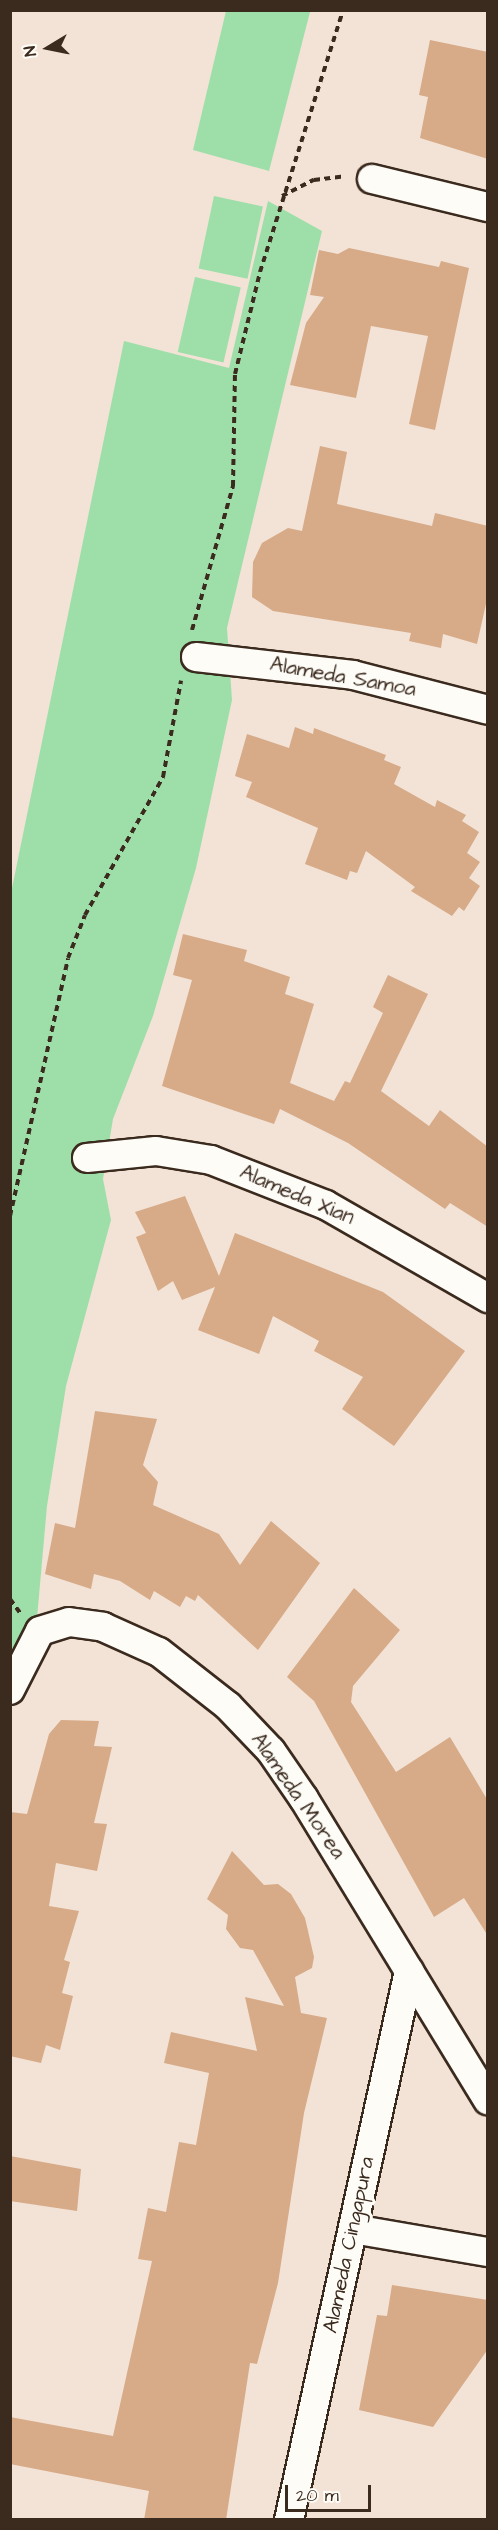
<!DOCTYPE html>
<style>
body{margin:0}
#map{position:relative;width:498px;height:2530px;overflow:hidden;background:#f2e3d6;font-family:"Architects Daughter",sans-serif}
div>[style]{position:absolute}
[style*='--x']{left:calc(var(--x)*1px);top:calc(var(--y)*1px);width:calc(var(--w)*1px);rotate:calc(var(--a)*1deg)}
.green>*{inset:0;background:#9edfa9;transform-origin:0 0}
.building>*{inset:0;background:#d7aa88}
.path>*{height:4px;margin-top:-2px;transform-origin:0;background:repeating-linear-gradient(90deg,#3b2a1e 0 6px,transparent 0 10.5px)}
.roads{filter:drop-shadow(2px 0 #3b2a1e) drop-shadow(-2px 0 #3b2a1e) drop-shadow(0 2px #3b2a1e) drop-shadow(0 -2px #3b2a1e)}
.minor>*{height:28px;margin:-14px;padding:0 14px;transform-origin:14px;border-radius:14px;background:#fdfcf7}
span{translate:-50% -50%;white-space:nowrap;text-align:center;line-height:1.15;-webkit-text-stroke:6px #fdfcf7;paint-order:stroke}
.street-label{font-size:21px;color:#3b2a1e}
.frame{position:absolute;inset:0;border:12px solid #3b2a1e;pointer-events:none}
.north{position:absolute;left:18px;top:18px;width:60px;height:60px;-webkit-text-stroke:4px #fdfcf7;paint-order:stroke;rotate:260deg;font-size:16px;font-weight:700;line-height:24px;text-align:center;color:#3b2a1e}
.north::after{content:'';display:block;margin:auto;width:21px;height:27px;background:#3b2a1e;clip-path:polygon(50% 0,100% 100%,50% 72%,0 100%)}
.scale{position:absolute;left:285px;top:2485px;width:86px;height:27px;box-sizing:border-box;border:3px solid #3b2a1e;border-top:0;padding-left:8px;font-size:18px;line-height:21px;white-space:nowrap;color:#3b2a1e;-webkit-text-stroke:4px #fdfcf7;paint-order:stroke}
</style>
<div id="map">
<div class="green">
<i style="clip-path:polygon(226px 11px,310px 12px,269px 171px,193px 150px)"></i>
<i style="left:214px;top:196px;width:50px;height:74px;rotate:12deg"></i>
<i style="clip-path:polygon(268px 201px,322px 231px,227px 628px,232px 700px,196px 868px,153px 1016px,113px 1119px,103px 1179px,111px 1220px,66px 1386px,47px 1506px,37px 1618px,22px 1632px,11px 1661px,11px 893px,124px 341px,229px 368px)"></i>
<i style="left:195px;top:277px;width:47px;height:77px;rotate:13deg"></i>
</div>
<div class="building">
<i style="clip-path:polygon(430px 40px,488px 52px,488px 159px,420px 138px,428px 97px,419px 95px)"></i>
<i style="clip-path:polygon(349px 248px,439px 267px,441px 261px,469px 268px,435px 430px,409px 424px,428px 336px,371px 326px,356px 398px,290px 385px,306px 323px,324px 297px,310px 295px,319px 250px,338px 254px)"></i>
<i style="clip-path:polygon(320px 446px,347px 452px,337px 504px,432px 526px,435px 513px,488px 526px,488px 595px,477px 644px,443px 634px,441px 648px,409px 641px,411px 633px,273px 611px,252px 597px,253px 562px,262px 543px,288px 528px,302px 531px)"></i>
<i style="clip-path:polygon(295px 727px,313px 734px,314px 728px,386px 755px,384px 760px,401px 767px,394px 784px,435px 807px,437px 800px,466px 815px,462px 821px,479px 832px,467px 853px,480px 862px,469px 878px,480px 886px,464px 911px,459px 907px,452px 916px,411px 891px,415px 887px,366px 851px,357px 873px,350px 871px,347px 880px,305px 864px,318px 828px,246px 797px,252px 782px,235px 776px,247px 734px,289px 748px)"></i>
<i style="clip-path:polygon(183px 934px,247px 950px,244px 961px,290px 977px,285px 994px,314px 1004px,290px 1083px,334px 1101px,345px 1081px,350px 1083px,383px 1013px,373px 1007px,388px 975px,428px 994px,381px 1091px,429px 1126px,440px 1110px,488px 1147px,488px 1227px,450px 1203px,445px 1209px,348px 1143px,280px 1109px,274px 1124px,162px 1086px,192px 980px,173px 975px)"></i>
<i style="clip-path:polygon(185px 1196px,219px 1276px,235px 1233px,383px 1292px,465px 1351px,394px 1446px,342px 1409px,363px 1377px,314px 1351px,319px 1341px,273px 1316px,259px 1354px,198px 1330px,215px 1287px,182px 1300px,173px 1281px,158px 1291px,136px 1237px,146px 1233px,135px 1212px)"></i>
<i style="clip-path:polygon(95px 1411px,157px 1419px,143px 1465px,158px 1482px,153px 1505px,219px 1534px,240px 1565px,271px 1521px,320px 1563px,258px 1650px,198px 1595px,195px 1601px,186px 1596px,180px 1607px,154px 1591px,150px 1600px,120px 1581px,94px 1574px,91px 1589px,45px 1574px,55px 1523px,75px 1528px)"></i>
<i style="clip-path:polygon(354px 1588px,400px 1630px,353px 1686px,351px 1702px,396px 1772px,450px 1737px,488px 1801px,488px 1936px,464px 1898px,434px 1917px,314px 1701px,287px 1677px)"></i>
<i style="clip-path:polygon(61px 1720px,99px 1721px,94px 1746px,112px 1747px,94px 1823px,107px 1824px,97px 1871px,56px 1863px,49px 1906px,79px 1911px,64px 1960px,70px 1962px,62px 1993px,73px 1996px,60px 2050px,46px 2045px,41px 2063px,10px 2056px,10px 1812px,27px 1814px,49px 1734px)"></i>
<i style="clip-path:polygon(232px 1851px,264px 1885px,278px 1884px,291px 1894px,305px 1918px,314px 1957px,312px 1968px,295px 1977px,301px 2013px,327px 2018px,304px 2113px,278px 2283px,257px 2364px,250px 2363px,226px 2520px,144px 2520px,149px 2491px,10px 2464px,10px 2417px,113px 2436px,152px 2261px,138px 2259px,148px 2208px,166px 2212px,179px 2142px,196px 2145px,209px 2073px,164px 2063px,171px 2032px,257px 2051px,245px 1997px,284px 2006px,253px 1950px,240px 1948px,226px 1929px,228px 1915px,207px 1899px)"></i>
<i style="clip-path:polygon(10px 2156px,81px 2169px,77px 2211px,10px 2201px)"></i>
<i style="clip-path:polygon(392px 2285px,488px 2300px,488px 2349px,433px 2427px,359px 2410px,377px 2315px,387px 2316px)"></i>
</div>
<div class="path">
<i style="--x:282;--y:196;--w:36;--a:-27"></i>
<i style="--x:314;--y:180;--w:31;--a:-7"></i>
<i style="--x:192;--y:630;--w:150;--a:-74.1"></i>
<i style="--x:233;--y:486;--w:112;--a:-89"></i>
<i style="--x:235;--y:374;--w:105;--a:-76.2"></i>
<i style="--x:260;--y:272;--w:275;--a:-72.4"></i>
<i style="--x:10;--y:1216;--w:264;--a:-77.3"></i>
<i style="--x:68;--y:958;--w:46;--a:-68.4"></i>
<i style="--x:85;--y:915;--w:159;--a:-60.5"></i>
<i style="--x:163;--y:777;--w:98;--a:-79.4"></i>
<i style="--x:10;--y:1599;--w:17;--a:54"></i>
</div>
<div class="roads">
<div class="minor">
<i style="--x:372;--y:179;--w:119;--a:13.6"></i>
<i style="--x:196;--y:657;--w:158;--a:6.5"></i>
<i style="--x:353;--y:675;--w:139;--a:14.5"></i>
<i style="--x:87;--y:1158;--w:69;--a:-5.8"></i>
<i style="--x:156;--y:1151;--w:56;--a:9.3"></i>
<i style="--x:211;--y:1160;--w:123;--a:21.4"></i>
<i style="--x:326;--y:1205;--w:187;--a:29.9"></i>
<i style="--x:10;--y:1690;--w:66;--a:-63"></i>
<i style="--x:40;--y:1631;--w:30;--a:-17"></i>
<i style="--x:69;--y:1622;--w:34;--a:8"></i>
<i style="--x:103;--y:1627;--w:61;--a:24.1"></i>
<i style="--x:159;--y:1652;--w:88;--a:38"></i>
<i style="--x:228;--y:1706;--w:62;--a:46.3"></i>
<i style="--x:271;--y:1751;--w:58;--a:55.5"></i>
<i style="--x:304;--y:1799;--w:353;--a:58.6"></i>
<i style="--x:353;--y:2229;--w:137;--a:9.7"></i>
<i style="--x:289;--y:2520;--w:562;--a:-77.67"></i>
</div>
</div>
<div class="street-label">
<span style="left:343px;top:677px;rotate:10deg">Alameda Samoa</span>
<span style="left:297px;top:1195px;rotate:23deg">Alameda Xian</span>
<span style="left:298px;top:1796px;rotate:55deg">Alameda Morea</span>
<span style="left:349px;top:2245px;rotate:-78deg">Alameda Cingapura</span>
</div>
<div class="frame"></div>
<div class="north">N</div>
<div class="scale">20 m</div>
</div>
